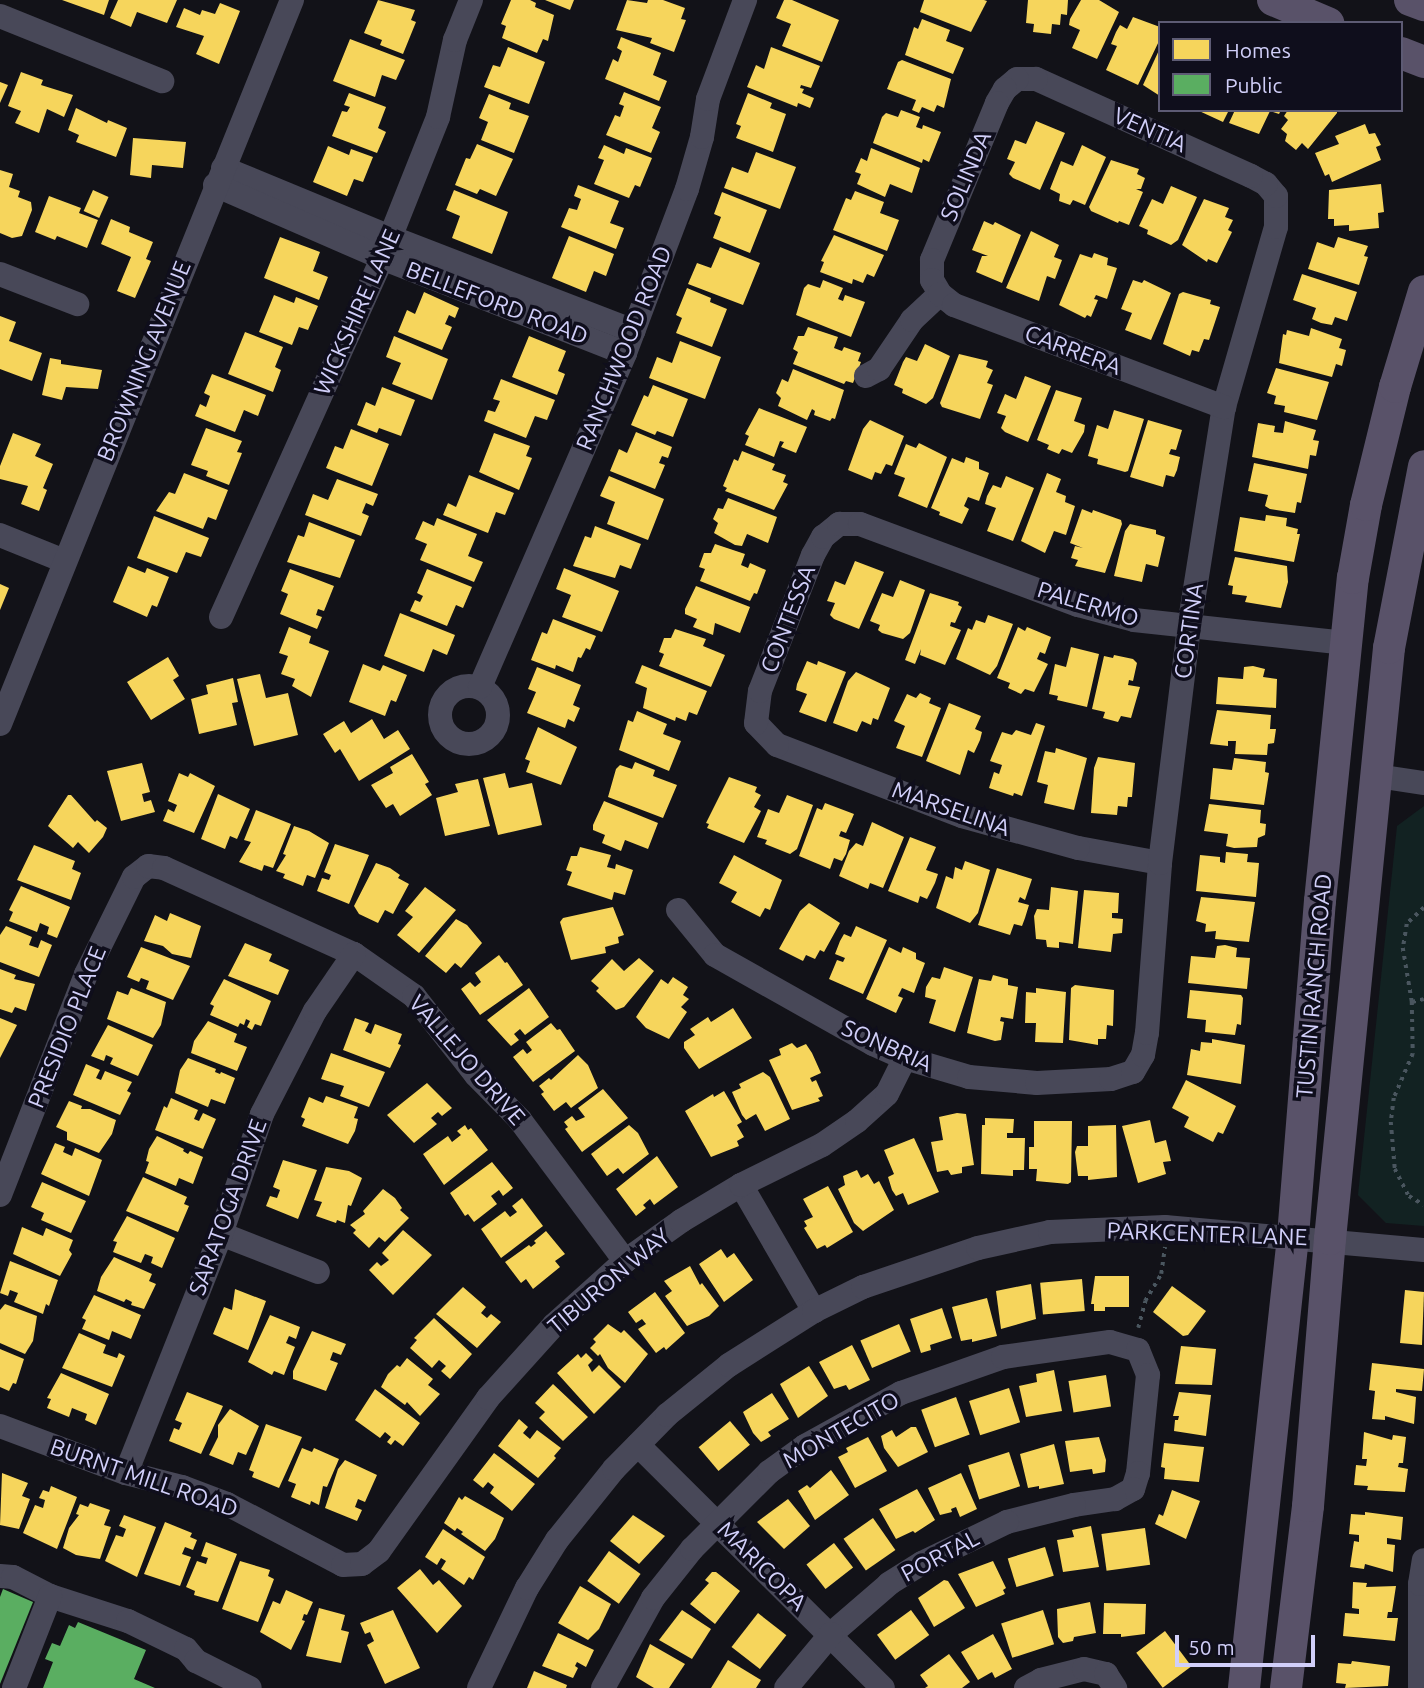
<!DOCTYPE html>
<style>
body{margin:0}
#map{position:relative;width:1424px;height:1688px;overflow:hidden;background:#121218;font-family:Ubuntu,sans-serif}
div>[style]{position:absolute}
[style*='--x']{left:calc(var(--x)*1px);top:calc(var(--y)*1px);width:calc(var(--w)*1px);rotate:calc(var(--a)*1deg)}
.green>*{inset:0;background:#122222}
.homes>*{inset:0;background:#f6d55c;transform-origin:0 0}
.public>*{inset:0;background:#5aae61}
.path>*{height:3.5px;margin-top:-1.75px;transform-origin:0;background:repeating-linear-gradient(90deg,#4a565f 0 3.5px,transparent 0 8.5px)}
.minor>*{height:24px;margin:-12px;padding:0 12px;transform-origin:12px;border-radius:12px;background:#484858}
.minor>.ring{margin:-12px;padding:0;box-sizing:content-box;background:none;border:24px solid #484858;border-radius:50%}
.major>*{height:32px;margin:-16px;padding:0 16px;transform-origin:16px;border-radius:16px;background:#595269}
span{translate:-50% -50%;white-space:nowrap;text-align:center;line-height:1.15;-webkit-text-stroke:7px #0f0e1c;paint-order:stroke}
.street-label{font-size:23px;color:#d1cff9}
.legend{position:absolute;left:1158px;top:21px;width:245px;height:91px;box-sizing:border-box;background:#0f0e1c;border:2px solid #5d5b74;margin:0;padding:9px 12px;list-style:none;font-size:21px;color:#d1cff9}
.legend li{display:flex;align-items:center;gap:14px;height:35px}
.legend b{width:35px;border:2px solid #5d5b74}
.scale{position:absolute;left:1175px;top:1635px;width:140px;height:32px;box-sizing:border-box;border:4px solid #d1cff9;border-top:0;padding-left:9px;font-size:21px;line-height:24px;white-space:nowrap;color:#d1cff9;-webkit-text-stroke:5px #0f0e1c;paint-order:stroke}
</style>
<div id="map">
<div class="green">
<i style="clip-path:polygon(1424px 806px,1424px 1226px,1386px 1223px,1358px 1195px,1397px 826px)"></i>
</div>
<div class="homes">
<i style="clip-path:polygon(62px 0,109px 0,104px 15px)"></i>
<i style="clip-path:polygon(118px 0,177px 0,167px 23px,137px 12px,131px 27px,110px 18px)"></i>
<i style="clip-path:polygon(378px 0,415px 10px,411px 20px,416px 22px,403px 54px,380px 45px,382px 40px,364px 33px)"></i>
<i style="clip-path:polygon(511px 0,530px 0,536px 3px,535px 7px,554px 15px,548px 41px,543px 39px,537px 53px,502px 38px,506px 26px,501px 24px)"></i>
<i style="clip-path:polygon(545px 0,574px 0,570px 10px)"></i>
<i style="clip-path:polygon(627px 0,647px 3px,648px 0,663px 0,685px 8px,681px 19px,686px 20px,674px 52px,650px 43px,652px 38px,616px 30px)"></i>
<i style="clip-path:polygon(784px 0,792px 0,839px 20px,822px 62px,782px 46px,791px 24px,776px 18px)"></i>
<i style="clip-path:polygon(924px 0,984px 0,987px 1px,971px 32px,920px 12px)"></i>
<i style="clip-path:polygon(1028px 0,1068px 0,1067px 15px,1061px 14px,1060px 25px,1052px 24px,1051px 34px,1033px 32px,1034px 24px,1026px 23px)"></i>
<i style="clip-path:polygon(1081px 0,1099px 0,1119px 12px,1097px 59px,1072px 48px,1080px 30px,1069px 25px,1070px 19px)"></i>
<i style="clip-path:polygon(220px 3px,240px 11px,219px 64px,196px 54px,204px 36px,176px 27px,184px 8px,200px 15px,202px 10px,215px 14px)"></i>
<i style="clip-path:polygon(1133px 17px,1160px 27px,1160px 39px,1138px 85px,1106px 70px,1117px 46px,1111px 44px,1116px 32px,1120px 25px,1127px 29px)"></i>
<i style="clip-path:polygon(922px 19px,950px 30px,946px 41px,964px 48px,953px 74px,905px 55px,914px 27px,918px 29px)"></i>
<i style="clip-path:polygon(621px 37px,661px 53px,653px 75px,667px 81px,659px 101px,605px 79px,613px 59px,618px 62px,622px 51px,617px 48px)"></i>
<i style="clip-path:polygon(350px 39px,405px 60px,396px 80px,382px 75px,375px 97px,333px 81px)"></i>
<i style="clip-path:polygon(508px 47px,545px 62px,529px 104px,484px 87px,493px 65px,500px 67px)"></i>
<i style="clip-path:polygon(771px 47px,820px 66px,811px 88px,801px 85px,800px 88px,804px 89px,802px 93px,814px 98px,810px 108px,798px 103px,797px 107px,747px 87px,756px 65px,764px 69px)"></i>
<i style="clip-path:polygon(1160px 48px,1160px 96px,1143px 85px)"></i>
<i style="clip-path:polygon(902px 60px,951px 79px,944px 108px,937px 105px,934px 112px,922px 107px,919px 113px,912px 110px,916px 100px,887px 89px,898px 62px)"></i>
<i style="clip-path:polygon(21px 72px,43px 80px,41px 85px,73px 95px,64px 117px,47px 109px,39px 133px,15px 123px,21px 111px,8px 106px)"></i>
<i style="clip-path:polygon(0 82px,8px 85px,0 103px)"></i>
<i style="clip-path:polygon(624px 92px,661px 107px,652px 128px,660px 132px,651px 153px,606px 135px,615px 115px,620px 117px,624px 106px,619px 104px)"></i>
<i style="clip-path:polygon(349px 93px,386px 107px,378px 128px,386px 132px,377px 153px,332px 136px,342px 111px,347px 112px,350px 107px,344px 105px)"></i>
<i style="clip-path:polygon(748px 93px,772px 103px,770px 108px,786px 114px,773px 152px,736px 138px,741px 126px,736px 124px)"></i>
<i style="clip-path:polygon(489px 94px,511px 103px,509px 109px,529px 116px,514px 153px,481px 140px,488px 122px,479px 118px)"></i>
<i style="clip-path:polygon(76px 108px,107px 123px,108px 120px,127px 128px,116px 157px,76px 142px,79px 135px,68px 130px)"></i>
<i style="clip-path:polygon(901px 110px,920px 117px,916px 127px,922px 129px,923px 125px,941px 132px,929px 162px,923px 159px,922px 163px,873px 143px,882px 117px,886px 113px,898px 117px)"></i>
<i style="clip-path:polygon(1197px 110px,1229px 110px,1223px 122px)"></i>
<i style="clip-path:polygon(1235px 110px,1281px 110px,1279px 114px,1270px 111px,1259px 134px,1229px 123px)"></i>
<i style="clip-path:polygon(1288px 110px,1337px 110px,1337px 113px,1308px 149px,1302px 143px,1296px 150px,1285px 141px,1287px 134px,1281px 129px,1288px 120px,1284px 116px)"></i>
<i style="clip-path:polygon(1036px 121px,1065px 133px,1040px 190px,1013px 178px,1009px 174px,1015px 162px,1007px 159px,1015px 140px,1026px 144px)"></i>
<i style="clip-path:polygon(1365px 124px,1369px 134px,1375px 133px,1381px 145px,1376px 147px,1381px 160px,1332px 182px,1329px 174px,1325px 176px,1315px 153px,1339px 144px,1335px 136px)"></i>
<i style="clip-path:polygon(133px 138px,186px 142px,183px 168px,152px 165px,151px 178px,130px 175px)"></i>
<i style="clip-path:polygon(477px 144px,513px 159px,496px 196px,480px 189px,477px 194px,455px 185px,466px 158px,470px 159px)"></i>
<i style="clip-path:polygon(604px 145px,624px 154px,626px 148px,652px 158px,640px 187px,635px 185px,629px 198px,594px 184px,604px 160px,598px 158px)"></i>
<i style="clip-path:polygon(1082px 145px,1106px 157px,1085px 205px,1073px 200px,1070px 205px,1059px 201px,1060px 194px,1050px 189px,1061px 161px,1073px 166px)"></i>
<i style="clip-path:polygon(328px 146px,349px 155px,351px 149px,373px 157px,363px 182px,354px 179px,347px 196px,313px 182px)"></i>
<i style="clip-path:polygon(871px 148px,920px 168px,912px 193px,890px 184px,885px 197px,857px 184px,861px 174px,855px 172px,861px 158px,867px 161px)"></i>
<i style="clip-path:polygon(756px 152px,796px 167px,780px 209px,724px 188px,732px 167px,748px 173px)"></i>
<i style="clip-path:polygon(1111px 160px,1139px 169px,1137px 174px,1145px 178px,1141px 189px,1136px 189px,1143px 192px,1129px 225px,1119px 221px,1118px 223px,1091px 211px,1089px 207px)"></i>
<i style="clip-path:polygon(0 170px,13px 174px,9px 187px,20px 191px,18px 197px,31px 202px,32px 210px,22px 236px,12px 238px,0 233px)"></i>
<i style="clip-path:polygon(1381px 184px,1384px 212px,1378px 213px,1379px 228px,1349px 231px,1349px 225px,1334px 226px,1334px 219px,1328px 219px,1329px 190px)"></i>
<i style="clip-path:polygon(578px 185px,619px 201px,610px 223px,624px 228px,616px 249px,561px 227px,569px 208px,577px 210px,581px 199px,574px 196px)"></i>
<i style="clip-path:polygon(1171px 186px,1197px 197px,1178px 240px,1171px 245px,1147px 234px,1148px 230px,1139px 226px,1152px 199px,1163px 204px)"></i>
<i style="left:93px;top:190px;width:17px;height:23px;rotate:24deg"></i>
<i style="clip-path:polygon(454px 190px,508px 212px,492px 254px,452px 238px,460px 216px,446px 210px)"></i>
<i style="clip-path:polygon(855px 191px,884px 202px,880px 213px,899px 220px,887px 251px,833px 230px,846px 198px,851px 200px)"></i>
<i style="clip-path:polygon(722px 192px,767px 210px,750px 253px,713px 238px,721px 217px,714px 214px)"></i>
<i style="clip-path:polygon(49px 196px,81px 208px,79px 213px,98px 220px,87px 248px,57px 236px,55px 240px,35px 232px)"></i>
<i style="clip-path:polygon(1204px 199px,1229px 208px,1225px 217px,1233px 220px,1228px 230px,1232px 232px,1217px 263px,1208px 259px,1207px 262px,1182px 245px)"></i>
<i style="clip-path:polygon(111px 219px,130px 227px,129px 232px,153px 242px,146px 259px,151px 261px,135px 298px,117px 291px,131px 257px,101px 244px)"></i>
<i style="clip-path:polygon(984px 221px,993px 225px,995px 222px,1021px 235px,1002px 283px,976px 272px,982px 256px,988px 256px,972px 250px)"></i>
<i style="clip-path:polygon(1031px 231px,1059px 245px,1054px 257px,1062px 260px,1055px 279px,1047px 276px,1039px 301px,1006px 288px)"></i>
<i style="clip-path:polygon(834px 235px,884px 255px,874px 277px,867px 274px,863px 283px,853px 279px,852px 284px,820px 272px,824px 262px,821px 261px)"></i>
<i style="clip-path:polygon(569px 236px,614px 254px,606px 276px,594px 271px,586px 292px,552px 278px)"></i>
<i style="clip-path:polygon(280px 237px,320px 252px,313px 271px,328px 277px,319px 300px,264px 278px)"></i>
<i style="clip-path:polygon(1338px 237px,1368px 246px,1364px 256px,1368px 257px,1359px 285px,1308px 269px,1317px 242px,1334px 248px)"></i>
<i style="clip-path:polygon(720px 247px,760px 263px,743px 305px,688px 284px,697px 263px,711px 268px)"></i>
<i style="clip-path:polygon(1094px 253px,1108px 258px,1107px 265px,1117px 268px,1107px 299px,1096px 295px,1094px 299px,1098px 300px,1091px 317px,1087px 315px,1085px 318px,1059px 305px,1080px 254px,1092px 258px)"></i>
<i style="clip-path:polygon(1302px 274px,1357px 292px,1347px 321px,1335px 317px,1332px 325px,1321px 323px,1312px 319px,1316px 308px,1293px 300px)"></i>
<i style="clip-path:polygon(823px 280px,843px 288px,838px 299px,843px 301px,845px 295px,865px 302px,851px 337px,796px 315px,804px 288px,808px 284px,820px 288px)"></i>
<i style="clip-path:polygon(1133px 280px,1142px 283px,1144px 280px,1171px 293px,1151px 340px,1125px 330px,1132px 313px,1121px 309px)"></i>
<i style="clip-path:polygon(687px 288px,711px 298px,710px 302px,727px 309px,712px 347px,676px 333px,682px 318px,676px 315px)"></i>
<i style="clip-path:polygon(424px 292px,459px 308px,455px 318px,449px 315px,445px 324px,452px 327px,442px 350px,398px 332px,407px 310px,415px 314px)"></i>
<i style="clip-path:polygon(1183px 292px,1211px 300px,1210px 304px,1220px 307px,1209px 340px,1204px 339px,1199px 352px,1192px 350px,1190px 356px,1163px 344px,1179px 294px)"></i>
<i style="clip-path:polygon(274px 295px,294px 303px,296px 297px,318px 306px,308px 330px,299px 327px,292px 345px,259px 332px)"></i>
<i style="clip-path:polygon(0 316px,16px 322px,9px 341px,42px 353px,32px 381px,0 369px)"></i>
<i style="clip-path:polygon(808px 327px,838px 337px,834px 348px,842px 351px,844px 347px,861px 353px,858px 361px,861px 362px,853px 383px,846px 381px,844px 384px,793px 364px,798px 352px,793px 349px,798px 336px,804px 336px)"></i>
<i style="clip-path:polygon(1311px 328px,1342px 339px,1339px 348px,1346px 350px,1342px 366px,1336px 364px,1332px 377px,1279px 363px,1283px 334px,1286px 335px,1287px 330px,1309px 336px)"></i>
<i style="clip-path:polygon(245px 332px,283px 347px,275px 367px,281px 370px,273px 392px,228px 374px)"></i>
<i style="clip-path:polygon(394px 336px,448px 359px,432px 400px,392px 384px,401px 363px,386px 357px)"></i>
<i style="clip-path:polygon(529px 336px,566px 351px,558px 371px,565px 374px,557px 395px,512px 377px)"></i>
<i style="clip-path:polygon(680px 341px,721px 357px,705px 399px,649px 378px,657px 357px,672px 363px)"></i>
<i style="clip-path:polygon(925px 344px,950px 356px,933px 398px,926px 404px,902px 393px,903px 389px,894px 385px,903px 362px,906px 357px,917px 361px)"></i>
<i style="clip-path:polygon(959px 354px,988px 361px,986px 367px,993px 370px,987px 383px,993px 385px,980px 419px,942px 407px,940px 403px)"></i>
<i style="clip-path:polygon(50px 358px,61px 360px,61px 364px,102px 370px,98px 389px,66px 387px,62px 400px,42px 395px)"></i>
<i style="clip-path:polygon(1276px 368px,1329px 382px,1317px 420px,1284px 412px,1285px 406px,1274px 404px,1276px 396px,1267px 393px)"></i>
<i style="clip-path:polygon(793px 369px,844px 390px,835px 419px,832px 418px,830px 421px,814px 415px,815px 411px,812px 409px,807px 420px,778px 406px,781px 398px,776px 393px,782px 379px,788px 382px)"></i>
<i style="clip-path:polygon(212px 374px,266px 395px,258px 416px,244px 410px,235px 432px,195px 416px,200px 404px,206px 407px,210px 396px,204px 393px)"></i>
<i style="clip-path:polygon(1025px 376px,1051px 386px,1028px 442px,1005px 432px,1001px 428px,1006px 416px,997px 413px,1005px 394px,1016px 399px)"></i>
<i style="clip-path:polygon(501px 379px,555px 400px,547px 420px,535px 416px,526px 438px,484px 421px,488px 410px,495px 412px,500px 401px,493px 399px)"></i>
<i style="clip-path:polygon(653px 385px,688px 399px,673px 437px,657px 431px,655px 435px,631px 425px,644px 395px,648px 397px)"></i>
<i style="clip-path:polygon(382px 387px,415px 400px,401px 436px,379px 428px,377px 433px,357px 425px,366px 402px,375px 406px)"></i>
<i style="clip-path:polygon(1056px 390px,1082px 398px,1074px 421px,1085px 425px,1084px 432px,1072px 453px,1062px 449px,1059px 454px,1047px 449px,1049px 445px,1037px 440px)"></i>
<i style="clip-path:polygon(759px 408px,807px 427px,796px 453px,781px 447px,784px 442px,780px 441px,774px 457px,745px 445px,749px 436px,745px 434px)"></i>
<i style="clip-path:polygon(1114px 410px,1144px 419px,1128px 471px,1125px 472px,1097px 464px,1098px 459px,1088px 456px,1097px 425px,1108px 429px)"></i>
<i style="clip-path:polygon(870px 420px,904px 436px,892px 466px,886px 464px,881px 474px,875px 472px,872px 480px,848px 470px,863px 429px)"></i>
<i style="clip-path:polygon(1148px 420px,1182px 430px,1176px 450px,1171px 449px,1169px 454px,1180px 457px,1177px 470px,1174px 477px,1166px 475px,1163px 487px,1130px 477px)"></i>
<i style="clip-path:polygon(1285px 421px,1316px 430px,1313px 440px,1319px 441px,1316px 456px,1310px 455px,1308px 469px,1252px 457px,1258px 423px,1275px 426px,1274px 432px,1283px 433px)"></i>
<i style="clip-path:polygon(206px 428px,242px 441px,237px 452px,242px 453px,229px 485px,206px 476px,208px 471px,191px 465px)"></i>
<i style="clip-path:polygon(351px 429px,389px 444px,372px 486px,326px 468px,335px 446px,343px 449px)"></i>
<i style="clip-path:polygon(636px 432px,672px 447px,668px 458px,662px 456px,659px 463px,665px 465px,655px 489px,610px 471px,619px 449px,627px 453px)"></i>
<i style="clip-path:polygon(13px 433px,41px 444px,35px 456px,53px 464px,43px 488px,47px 490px,39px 511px,21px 504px,28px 486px,0 479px,0 466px)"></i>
<i style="clip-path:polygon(494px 433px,530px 446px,526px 456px,532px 458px,519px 490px,479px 472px)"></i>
<i style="clip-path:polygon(919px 443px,947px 457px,927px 508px,898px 496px,905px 478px,894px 474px,906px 444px,916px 448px)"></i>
<i style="clip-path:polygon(742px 451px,775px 464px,772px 470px,786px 475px,783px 482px,788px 484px,774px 510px,725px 491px,727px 488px,723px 486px,734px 459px,738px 461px)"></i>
<i style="clip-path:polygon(966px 457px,979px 462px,979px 469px,989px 473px,979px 501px,968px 497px,964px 506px,969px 509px,962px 524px,939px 515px,940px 512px,931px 508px,952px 458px,964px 463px)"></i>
<i style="clip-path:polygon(1254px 463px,1307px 474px,1301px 503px,1297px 502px,1295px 513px,1270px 509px,1265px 506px,1268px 495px,1248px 491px)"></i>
<i style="clip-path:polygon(184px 473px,228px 490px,216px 520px,208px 517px,203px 529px,156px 511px,169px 492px,175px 494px)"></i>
<i style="clip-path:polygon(1047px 473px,1061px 479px,1056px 492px,1066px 496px,1065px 502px,1075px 506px,1066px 535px,1054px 531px,1045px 553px,1021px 541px)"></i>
<i style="clip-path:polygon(469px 475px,514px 493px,505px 515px,496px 512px,488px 533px,443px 515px,448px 503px,456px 507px)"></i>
<i style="clip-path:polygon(609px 476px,664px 499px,648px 540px,607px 524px,615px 502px,600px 496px)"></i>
<i style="clip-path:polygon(1006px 476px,1034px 488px,1013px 541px,987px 531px,996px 508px,985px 504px,987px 496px,993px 485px,1001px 488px)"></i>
<i style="clip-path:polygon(337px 479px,378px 494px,373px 506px,366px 503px,362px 513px,369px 516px,361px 536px,305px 515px,313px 494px,328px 500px)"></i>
<i style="clip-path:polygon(728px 498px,777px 517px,768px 543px,747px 534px,742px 546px,735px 545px,714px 533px,718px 523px,713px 519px,718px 508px,723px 509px)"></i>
<i style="clip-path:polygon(1082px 509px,1092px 513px,1093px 510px,1121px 520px,1122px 524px,1105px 573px,1075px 566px,1078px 560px,1071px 558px,1075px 546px,1083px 548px,1070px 543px)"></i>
<i style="clip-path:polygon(1266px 515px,1287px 518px,1286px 526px,1298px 529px,1297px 534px,1300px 534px,1294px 562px,1234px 551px,1240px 517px,1265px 521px)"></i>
<i style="clip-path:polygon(154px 516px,209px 538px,201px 557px,186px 552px,177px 573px,137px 558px)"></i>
<i style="clip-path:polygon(437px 518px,477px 534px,468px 556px,483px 562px,474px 582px,420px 560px,427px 544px,415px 539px,423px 521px,434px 526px)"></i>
<i style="clip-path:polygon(309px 522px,355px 540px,340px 578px,287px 562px,298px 535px,304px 537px)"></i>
<i style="clip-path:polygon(1130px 524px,1156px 530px,1156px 534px,1165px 537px,1158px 567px,1146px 564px,1142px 582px,1114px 576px,1125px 531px)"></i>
<i style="clip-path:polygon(595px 526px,641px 544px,631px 569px,620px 565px,615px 578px,573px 566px,585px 536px,591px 538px)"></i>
<i style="clip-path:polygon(715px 544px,745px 554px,741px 565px,748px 568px,750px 563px,766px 570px,757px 594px,754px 593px,750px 601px,700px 581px,705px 569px,699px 567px,704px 553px,711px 553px)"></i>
<i style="clip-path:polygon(1235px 557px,1287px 566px,1288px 582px,1281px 608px,1245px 602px,1247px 596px,1232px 594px,1233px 586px,1228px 585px)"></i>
<i style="clip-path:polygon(855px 561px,884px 572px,859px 629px,834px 619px,830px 615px,835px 603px,827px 601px,835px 581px,845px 585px)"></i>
<i style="clip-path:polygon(128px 566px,145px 573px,147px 568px,169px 577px,157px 607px,152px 605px,147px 617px,113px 602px)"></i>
<i style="clip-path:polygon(564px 568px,619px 591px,602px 632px,562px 617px,571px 595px,556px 589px)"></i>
<i style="clip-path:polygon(290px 569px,334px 586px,324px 611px,318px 609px,316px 615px,322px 617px,317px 629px,280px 614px,288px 594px,281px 591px)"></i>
<i style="clip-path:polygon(427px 569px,472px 587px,463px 608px,456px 605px,447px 626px,410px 611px,415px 600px,420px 602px,423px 596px,417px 593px)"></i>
<i style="clip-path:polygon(900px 580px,925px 590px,910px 633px,903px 639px,882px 633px,878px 630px,880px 625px,870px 621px,882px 593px,893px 597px)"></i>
<i style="clip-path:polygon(0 584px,9px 588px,0 610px)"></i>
<i style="clip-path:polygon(696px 586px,750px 607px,740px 633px,715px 623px,713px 635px,693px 627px,697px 619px,685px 614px,685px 609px)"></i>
<i style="clip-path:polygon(930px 593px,959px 602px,958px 605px,962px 607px,955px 623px,951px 622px,950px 626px,961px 630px,945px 665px,920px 655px,921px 649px,915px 664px,905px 660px)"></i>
<i style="clip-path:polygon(400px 613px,455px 635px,447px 655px,433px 649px,424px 672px,384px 656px)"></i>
<i style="clip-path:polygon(988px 615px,1013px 624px,997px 666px,990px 675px,956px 659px,968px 628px,972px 630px,976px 620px,985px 623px)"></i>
<i style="clip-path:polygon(553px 619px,596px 636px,590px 650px,586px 648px,581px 658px,578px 657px,573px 672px,556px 665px,555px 669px,531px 660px,542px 632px,547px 634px)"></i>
<i style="clip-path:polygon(289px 627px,311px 636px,309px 643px,329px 651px,311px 697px,292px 686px,295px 679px,281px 674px,288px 656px,279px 653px)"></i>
<i style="clip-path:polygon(1018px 627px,1025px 631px,1027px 627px,1051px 637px,1045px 654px,1040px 652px,1037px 659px,1048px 664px,1034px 692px,1025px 689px,1021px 694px,1008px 688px,1010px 683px,997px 678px)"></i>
<i style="clip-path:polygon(675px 629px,706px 639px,703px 646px,725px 655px,711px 687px,659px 666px,664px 654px,659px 652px,664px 638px,671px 638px)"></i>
<i style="clip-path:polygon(1071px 647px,1099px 654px,1087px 707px,1057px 700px,1058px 696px,1049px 694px,1055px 664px,1066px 667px)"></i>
<i style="clip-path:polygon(1114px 655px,1133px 659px,1137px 663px,1133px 681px,1129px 680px,1128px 685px,1140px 687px,1131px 718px,1121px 716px,1118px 722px,1103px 718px,1105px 712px,1092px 709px,1104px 656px,1113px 658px)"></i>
<i style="clip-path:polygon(168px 657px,179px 676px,173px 680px,185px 699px,151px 720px,127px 682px)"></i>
<i style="clip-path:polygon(807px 661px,817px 665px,818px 661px,846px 672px,826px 722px,799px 712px,807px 694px,796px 690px,797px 684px)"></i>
<i style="clip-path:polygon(363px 664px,380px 671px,383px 665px,407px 675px,396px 702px,391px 700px,385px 716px,349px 702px)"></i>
<i style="clip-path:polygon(642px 665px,707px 691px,697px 715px,689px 712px,686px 721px,676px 717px,675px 721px,643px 708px,647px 688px,635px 683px)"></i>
<i style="clip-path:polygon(1253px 666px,1265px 669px,1263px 677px,1277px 679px,1276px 708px,1216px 704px,1218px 677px,1243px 679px,1244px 667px)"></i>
<i style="clip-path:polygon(537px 667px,581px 685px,573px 705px,580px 708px,574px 722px,568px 719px,565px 728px,527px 713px,536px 692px,528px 689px)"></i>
<i style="clip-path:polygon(856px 672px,890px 688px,878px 720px,873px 718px,871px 725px,862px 721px,857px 732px,833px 723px,848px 681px)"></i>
<i style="clip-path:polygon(260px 674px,266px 698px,288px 693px,298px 735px,254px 746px,237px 679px)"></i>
<i style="clip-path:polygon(233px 678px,238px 702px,232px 703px,237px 725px,199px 734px,191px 699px,208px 694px,206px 685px)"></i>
<i style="clip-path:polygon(920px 693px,931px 698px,929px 703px,941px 708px,922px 757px,896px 748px,905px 726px,894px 721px,907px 694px,916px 698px)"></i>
<i style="clip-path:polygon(949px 703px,981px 716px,975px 729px,982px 732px,980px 740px,974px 753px,968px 750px,960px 775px,926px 761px)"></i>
<i style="clip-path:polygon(1217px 710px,1271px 715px,1270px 729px,1276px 729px,1274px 743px,1268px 744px,1267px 755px,1235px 754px,1236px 741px,1228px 741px,1228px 746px,1210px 744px)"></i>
<i style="clip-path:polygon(637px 711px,667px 724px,663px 734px,681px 741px,669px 771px,619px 750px,628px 720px,633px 722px)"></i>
<i style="clip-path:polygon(372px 719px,384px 739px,398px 730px,410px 749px,359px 781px,340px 749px,335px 753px,323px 734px,344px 721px,351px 733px)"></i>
<i style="clip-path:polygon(1036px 723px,1045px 726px,1022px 796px,1014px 793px,1013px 796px,989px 788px,994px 772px,999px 774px,1002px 765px,990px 761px,1002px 732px,1012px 735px,1016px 730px,1031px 735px)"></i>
<i style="clip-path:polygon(538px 727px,577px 747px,561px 785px,526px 772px,530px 761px,525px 759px)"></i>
<i style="clip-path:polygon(1056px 748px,1087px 758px,1074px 810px,1044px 803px,1048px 785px,1037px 782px,1045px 751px,1055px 753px)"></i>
<i style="clip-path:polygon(412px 754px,429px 782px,425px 784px,432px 795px,400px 816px,393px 804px,386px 808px,371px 785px,393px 773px,390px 767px)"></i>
<i style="clip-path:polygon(1098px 757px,1135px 763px,1132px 797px,1128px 797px,1127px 807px,1118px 806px,1117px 815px,1091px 813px,1094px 768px)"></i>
<i style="clip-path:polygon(1234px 758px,1266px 762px,1265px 772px,1269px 773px,1264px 805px,1210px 799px,1213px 768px,1232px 770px)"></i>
<i style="clip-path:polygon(635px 762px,655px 770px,653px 776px,677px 785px,663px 818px,608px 797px,616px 769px,620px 765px,632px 769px)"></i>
<i style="clip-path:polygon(142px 763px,150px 792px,142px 794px,144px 802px,151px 800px,155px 812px,121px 821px,107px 771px)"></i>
<i style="clip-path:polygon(179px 773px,188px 777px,190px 773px,215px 786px,194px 833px,163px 821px,168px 809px,174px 812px,177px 805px,168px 801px)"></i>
<i style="clip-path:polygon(505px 773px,509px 788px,532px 783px,542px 825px,498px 835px,483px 778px)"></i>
<i style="clip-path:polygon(729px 777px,757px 787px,755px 792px,761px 795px,754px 807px,761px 811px,744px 843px,707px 828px,709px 824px,706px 823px)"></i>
<i style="clip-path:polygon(478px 779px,490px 826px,445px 836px,436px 798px,458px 792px,455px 784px)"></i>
<i style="clip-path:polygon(218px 794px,250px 809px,237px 839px,230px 836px,225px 849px,201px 839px)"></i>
<i style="clip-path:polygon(68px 795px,71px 795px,95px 822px,97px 820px,107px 828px,103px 837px,89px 853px,78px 842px,73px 848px,48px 826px)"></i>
<i style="clip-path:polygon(787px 795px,813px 805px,797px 849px,790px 854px,765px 844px,767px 840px,757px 837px,768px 809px,779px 813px)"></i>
<i style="clip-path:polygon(604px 801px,658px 823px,648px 849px,625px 840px,621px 851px,602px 843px,605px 835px,593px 830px,593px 825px)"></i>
<i style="clip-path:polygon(825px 803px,854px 814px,846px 833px,841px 831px,839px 836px,850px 840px,846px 854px,842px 861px,834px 858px,830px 869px,799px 856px,817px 808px,822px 810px)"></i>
<i style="clip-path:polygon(1209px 804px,1261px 810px,1260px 823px,1266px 824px,1265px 835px,1258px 838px,1257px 847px,1234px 848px,1226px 846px,1228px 834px,1204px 831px)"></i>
<i style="clip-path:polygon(256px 810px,291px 824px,273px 868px,264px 865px,262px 871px,239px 862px,251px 842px,244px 840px)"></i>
<i style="clip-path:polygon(872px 822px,904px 837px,883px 888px,870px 883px,868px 889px,839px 876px,849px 851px,856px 843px,863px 846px)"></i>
<i style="clip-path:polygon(294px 826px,309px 831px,329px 843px,315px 878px,307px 875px,303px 886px,283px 878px,285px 874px,276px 871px,286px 855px,283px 854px)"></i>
<i style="clip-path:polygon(910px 837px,936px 847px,926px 870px,938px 874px,935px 883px,927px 899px,920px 896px,918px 903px,888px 891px)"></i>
<i style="clip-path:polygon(335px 844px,369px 855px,349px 904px,317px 891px,322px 878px,329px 880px,331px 875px,324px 872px)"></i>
<i style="clip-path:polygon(34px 845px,75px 861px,72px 869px,81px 873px,71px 900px,17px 880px)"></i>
<i style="clip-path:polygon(580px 847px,611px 855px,607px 867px,615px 869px,616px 864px,633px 870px,625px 895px,614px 892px,612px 900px,567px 885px,572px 872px,566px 870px,571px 856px,577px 856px)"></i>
<i style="clip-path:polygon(1226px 852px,1248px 854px,1247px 862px,1259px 863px,1256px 897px,1196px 891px,1200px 855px,1220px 857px,1220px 862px,1225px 863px)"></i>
<i style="clip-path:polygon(734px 855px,782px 880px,770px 910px,765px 908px,760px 917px,731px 902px,737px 892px,719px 883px)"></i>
<i style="clip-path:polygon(965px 861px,990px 870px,978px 913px,970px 923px,936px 908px,946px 876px,953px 879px,955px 867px,962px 870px)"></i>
<i style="clip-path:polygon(376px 863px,390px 868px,400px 875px,398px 878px,409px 884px,393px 914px,385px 910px,378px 923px,359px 914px,354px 906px)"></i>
<i style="clip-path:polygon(997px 868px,1032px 879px,1025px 900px,1020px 897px,1018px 902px,1029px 905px,1025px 918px,1022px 926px,1014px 924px,1010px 935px,978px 925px)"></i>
<i style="clip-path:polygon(21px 886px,70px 907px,57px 938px,47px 934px,49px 927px,40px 923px,37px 932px,9px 921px,13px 912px,9px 910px)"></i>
<i style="clip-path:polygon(425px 887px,456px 910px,419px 953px,397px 935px,413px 917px,405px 911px)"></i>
<i style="clip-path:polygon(1051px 887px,1078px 891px,1073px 944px,1059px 942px,1059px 948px,1047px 947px,1046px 940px,1036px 939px,1034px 916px,1037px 909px,1049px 910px)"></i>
<i style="clip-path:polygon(1084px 890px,1119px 893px,1118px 913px,1112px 913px,1112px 918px,1123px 919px,1122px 933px,1113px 934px,1111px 952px,1078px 948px)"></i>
<i style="clip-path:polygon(1201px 897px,1255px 902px,1249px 942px,1215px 939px,1216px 931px,1205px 932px,1206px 924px,1196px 921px)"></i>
<i style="clip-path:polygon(809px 903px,840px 923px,824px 952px,820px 950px,815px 959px,806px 955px,803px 961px,779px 949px,800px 911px)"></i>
<i style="clip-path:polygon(613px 907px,624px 935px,618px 937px,619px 943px,605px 947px,606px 953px,571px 960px,560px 922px,563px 918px)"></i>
<i style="clip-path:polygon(170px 913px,201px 926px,191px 958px,172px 954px,163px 946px,144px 941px,155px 915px,167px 921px)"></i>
<i style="clip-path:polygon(456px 919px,467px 925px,482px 943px,461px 968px,455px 963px,446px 973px,425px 956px)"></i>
<i style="clip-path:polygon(6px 926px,32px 937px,29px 945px,38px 948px,41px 940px,52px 945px,39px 977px,0 962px,0 935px)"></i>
<i style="clip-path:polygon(856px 926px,887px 940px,863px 994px,829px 979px,837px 960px,843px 962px,845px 958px,835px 954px,840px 941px,844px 934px,851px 937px)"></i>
<i style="clip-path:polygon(245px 943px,272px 954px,269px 961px,289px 970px,278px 995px,228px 976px)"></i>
<i style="clip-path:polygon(1225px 945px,1237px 948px,1236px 957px,1250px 958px,1247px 989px,1188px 983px,1191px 956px,1215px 958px,1217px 946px)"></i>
<i style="clip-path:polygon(141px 947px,190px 966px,173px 1000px,146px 989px,149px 981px,141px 978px,139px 982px,127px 977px)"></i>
<i style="clip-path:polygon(889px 947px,901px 953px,903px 947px,916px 953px,916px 959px,925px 963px,914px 993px,902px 988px,898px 996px,903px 998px,896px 1013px,866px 999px)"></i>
<i style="clip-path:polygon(499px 955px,505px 963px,507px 962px,523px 985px,480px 1015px,461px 989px,470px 982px,475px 987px,481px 982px,475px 973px)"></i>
<i style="clip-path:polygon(639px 958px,654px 971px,624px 1007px,616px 1010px,596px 991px,599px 988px,591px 981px,612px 959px,624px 971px)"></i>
<i style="clip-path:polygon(944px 967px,973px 977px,955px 1032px,929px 1023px,936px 1000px,925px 997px,926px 987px,932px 977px,940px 979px)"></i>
<i style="clip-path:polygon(0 969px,16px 975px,14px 979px,35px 984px,26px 1011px,15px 1007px,12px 1013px,0 1009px)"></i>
<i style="clip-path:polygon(993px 975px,1008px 979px,1008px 985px,1018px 987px,1013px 1019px,1001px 1017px,1000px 1021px,1004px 1022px,1001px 1040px,995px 1041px,967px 1033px,979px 979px,991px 981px)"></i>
<i style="clip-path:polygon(673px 977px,688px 987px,683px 995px,689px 999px,681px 1007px,687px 1012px,669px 1039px,646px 1028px,636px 1017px,661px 979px,668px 984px)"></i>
<i style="clip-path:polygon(224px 979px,271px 1001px,261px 1026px,255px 1024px,252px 1030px,247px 1027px,250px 1021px,246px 1019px,244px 1025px,240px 1023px,238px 1027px,210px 1015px,214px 1006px,210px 1004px)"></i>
<i style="clip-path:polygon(1075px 985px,1114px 990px,1113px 1026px,1107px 1025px,1106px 1039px,1098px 1039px,1098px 1045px,1069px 1040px,1071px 988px)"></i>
<i style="clip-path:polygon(131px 988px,166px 1002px,161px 1025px,153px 1038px,107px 1019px,117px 991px,128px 995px)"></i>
<i style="clip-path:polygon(529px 988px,549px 1017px,525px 1035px,520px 1029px,514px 1034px,519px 1040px,511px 1046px,487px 1020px)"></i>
<i style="clip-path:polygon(1036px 988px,1066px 992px,1063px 1043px,1035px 1042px,1036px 1023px,1025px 1023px,1026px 992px,1036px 993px)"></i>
<i style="clip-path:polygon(1190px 990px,1241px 995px,1243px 998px,1241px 1025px,1237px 1024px,1235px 1035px,1205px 1032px,1206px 1020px,1187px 1018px)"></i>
<i style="clip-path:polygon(733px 1008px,752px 1038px,699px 1069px,684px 1048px,684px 1042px,695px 1035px,690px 1029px,708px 1017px,711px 1022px)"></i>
<i style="clip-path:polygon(0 1018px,17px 1025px,0 1058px)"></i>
<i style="clip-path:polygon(355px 1018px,369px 1023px,365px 1031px,371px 1034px,375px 1024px,402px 1034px,398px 1044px,401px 1045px,390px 1068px,343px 1050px)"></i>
<i style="clip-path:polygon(208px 1021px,237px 1034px,234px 1042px,247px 1047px,237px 1071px,191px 1053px,194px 1041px)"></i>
<i style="clip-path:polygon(551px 1023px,557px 1030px,560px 1029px,575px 1051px,533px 1082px,513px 1057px,523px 1049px,527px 1054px,532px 1050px,526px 1042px)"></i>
<i style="clip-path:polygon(108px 1025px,153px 1045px,138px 1076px,110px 1064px,113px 1058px,106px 1055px,104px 1061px,91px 1056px)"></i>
<i style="clip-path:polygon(1212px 1039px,1245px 1045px,1241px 1084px,1187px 1075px,1191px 1049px,1200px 1051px,1201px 1042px,1212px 1043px)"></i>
<i style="clip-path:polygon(792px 1043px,797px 1048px,806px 1044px,812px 1053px,821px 1073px,810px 1078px,812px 1082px,816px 1080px,823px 1096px,818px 1098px,820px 1101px,792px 1110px,769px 1060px,781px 1055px,779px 1049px)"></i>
<i style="clip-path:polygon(331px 1053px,385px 1072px,369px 1107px,340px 1096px,344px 1086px,321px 1079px)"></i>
<i style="clip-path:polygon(578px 1055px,588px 1065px,598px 1088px,571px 1108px,566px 1102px,554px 1111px,541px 1094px,544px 1092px,539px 1086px,549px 1078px,551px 1080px)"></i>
<i style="clip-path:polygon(188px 1058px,216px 1069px,215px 1072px,220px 1074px,221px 1072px,235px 1078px,225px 1104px,211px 1099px,208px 1107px,175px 1093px,180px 1070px)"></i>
<i style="clip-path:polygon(86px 1064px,100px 1070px,96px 1078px,101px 1080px,105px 1071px,132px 1082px,127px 1091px,131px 1093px,120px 1115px,73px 1095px)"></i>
<i style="clip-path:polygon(763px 1072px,770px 1077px,790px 1119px,765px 1131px,756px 1114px,746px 1120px,742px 1115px,732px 1092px,741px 1088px,739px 1084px)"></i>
<i style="clip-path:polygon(1186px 1080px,1236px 1106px,1223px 1134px,1218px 1132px,1213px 1142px,1184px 1127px,1189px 1117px,1172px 1108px)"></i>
<i style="clip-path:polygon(427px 1083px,452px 1108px,442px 1116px,438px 1112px,431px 1118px,437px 1124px,414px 1143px,387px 1115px)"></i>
<i style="clip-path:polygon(603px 1089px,628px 1118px,582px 1152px,565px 1129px,568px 1127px,564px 1122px,572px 1116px,576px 1121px,585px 1117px,578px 1108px)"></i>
<i style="clip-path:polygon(724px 1091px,742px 1122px,737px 1125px,744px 1137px,737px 1141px,739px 1146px,711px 1157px,685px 1111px,713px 1094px,714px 1097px)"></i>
<i style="clip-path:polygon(326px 1096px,358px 1107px,354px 1118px,358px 1119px,355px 1131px,348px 1144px,302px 1126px,305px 1119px,301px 1117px,309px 1097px,323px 1103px)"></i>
<i style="clip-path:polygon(171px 1098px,198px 1110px,194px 1119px,199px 1121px,203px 1113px,216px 1119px,203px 1149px,155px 1130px,164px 1106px,167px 1108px)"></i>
<i style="clip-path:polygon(69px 1101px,82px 1106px,81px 1109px,90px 1109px,116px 1120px,112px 1134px,99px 1153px,67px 1140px,67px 1132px,56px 1127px)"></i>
<i style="clip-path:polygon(957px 1113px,966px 1114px,974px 1165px,962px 1167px,962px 1173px,951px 1175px,948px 1170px,937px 1172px,931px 1142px,943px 1140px,939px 1117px)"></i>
<i style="clip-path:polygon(985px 1118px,1014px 1119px,1013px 1133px,1007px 1133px,1007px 1138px,1025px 1138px,1024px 1170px,1013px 1170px,1013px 1176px,981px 1174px,982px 1125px,985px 1125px)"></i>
<i style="clip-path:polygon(1150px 1120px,1155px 1143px,1166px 1140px,1171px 1161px,1163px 1162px,1166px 1174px,1138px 1183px,1122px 1126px)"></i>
<i style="clip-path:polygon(1034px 1121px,1072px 1121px,1071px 1182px,1068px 1184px,1036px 1181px,1037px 1169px,1029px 1169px,1029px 1147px,1034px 1147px)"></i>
<i style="clip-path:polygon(465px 1125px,468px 1130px,471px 1128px,488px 1150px,444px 1185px,423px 1154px,448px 1136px,452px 1142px,461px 1135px,457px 1131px)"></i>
<i style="clip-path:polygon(629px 1125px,638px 1133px,649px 1154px,623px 1174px,618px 1168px,607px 1176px,591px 1154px)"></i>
<i style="clip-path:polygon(1116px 1125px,1117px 1177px,1088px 1180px,1088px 1176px,1078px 1176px,1075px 1152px,1077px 1146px,1088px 1146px,1088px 1126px)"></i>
<i style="clip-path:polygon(157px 1136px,184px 1149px,183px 1151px,188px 1154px,190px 1151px,203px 1157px,193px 1184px,179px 1178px,176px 1186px,145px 1173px,149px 1162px,146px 1161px,149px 1149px)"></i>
<i style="clip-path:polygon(914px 1138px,939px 1192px,908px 1205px,903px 1193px,896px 1196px,892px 1190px,888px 1177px,894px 1174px,884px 1150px)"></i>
<i style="clip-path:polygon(55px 1143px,65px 1147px,63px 1152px,72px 1156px,75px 1148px,102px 1160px,89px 1196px,41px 1174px)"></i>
<i style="clip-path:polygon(657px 1156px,678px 1187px,654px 1205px,650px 1199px,643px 1205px,646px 1208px,636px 1216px,616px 1189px)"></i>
<i style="clip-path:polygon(283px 1160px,317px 1170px,298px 1219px,266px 1206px,270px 1196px,277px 1198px,280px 1190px,273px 1187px)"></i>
<i style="clip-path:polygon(492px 1162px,513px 1188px,503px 1196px,499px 1190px,491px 1196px,497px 1204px,474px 1222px,468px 1214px,465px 1216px,450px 1193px)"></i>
<i style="clip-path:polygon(326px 1167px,349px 1171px,362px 1178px,351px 1206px,348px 1205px,345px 1223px,337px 1220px,336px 1223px,316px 1216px,322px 1202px,314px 1200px)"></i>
<i style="clip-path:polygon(857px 1170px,861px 1178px,868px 1174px,874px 1184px,879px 1181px,894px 1210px,863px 1231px,854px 1223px,838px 1189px,845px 1185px,843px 1176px)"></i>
<i style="clip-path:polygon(143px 1177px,187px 1197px,184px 1204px,189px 1206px,178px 1232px,126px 1211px)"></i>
<i style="clip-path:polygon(42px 1182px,86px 1201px,71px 1233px,41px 1220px,44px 1213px,31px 1207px)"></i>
<i style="clip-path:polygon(828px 1186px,853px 1232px,827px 1248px,825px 1245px,817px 1249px,804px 1228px,807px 1226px,804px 1221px,813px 1217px,803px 1199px)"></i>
<i style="clip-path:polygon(383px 1189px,395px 1198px,402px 1208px,400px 1210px,409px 1218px,385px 1242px,379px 1237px,369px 1248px,353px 1233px,356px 1230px,350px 1225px,365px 1214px,363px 1211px)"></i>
<i style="clip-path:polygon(522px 1198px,543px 1226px,501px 1258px,481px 1229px,505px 1211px,510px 1217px,517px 1212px,512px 1206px)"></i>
<i style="clip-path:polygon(127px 1216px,175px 1238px,162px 1268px,151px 1263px,153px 1257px,145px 1254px,141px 1263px,113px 1252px,117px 1242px,113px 1241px)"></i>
<i style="clip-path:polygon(22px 1227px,43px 1236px,46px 1228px,73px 1240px,69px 1250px,72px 1254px,60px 1276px,13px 1254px)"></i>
<i style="clip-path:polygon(403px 1230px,432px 1255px,393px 1295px,369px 1270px,377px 1262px,381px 1266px,389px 1260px,382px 1253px)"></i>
<i style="clip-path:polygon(546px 1231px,565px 1254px,555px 1261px,560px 1267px,533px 1289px,526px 1279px,521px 1283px,505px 1262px,529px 1245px,531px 1247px,536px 1243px,534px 1241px)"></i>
<i style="clip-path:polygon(721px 1249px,727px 1258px,734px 1253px,753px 1280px,724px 1302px,699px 1264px)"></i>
<i style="clip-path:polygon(114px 1257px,152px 1274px,149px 1281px,156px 1284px,144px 1309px,131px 1305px,132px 1302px,126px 1299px,124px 1302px,97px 1291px,101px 1277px)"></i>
<i style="clip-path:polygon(10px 1261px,58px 1280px,49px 1306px,46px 1304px,43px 1314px,14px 1302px,18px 1293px,10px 1290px,8px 1296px,0 1293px)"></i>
<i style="clip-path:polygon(690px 1266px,700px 1285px,702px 1283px,719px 1306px,709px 1316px,687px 1326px,665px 1296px,672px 1291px,664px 1281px)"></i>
<i style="clip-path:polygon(1095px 1276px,1129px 1276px,1129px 1307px,1105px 1307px,1105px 1311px,1094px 1311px,1094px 1304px,1091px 1304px)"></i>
<i style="left:1082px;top:1279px;width:32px;height:42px;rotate:85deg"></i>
<i style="clip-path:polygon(1031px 1284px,1036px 1319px,1001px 1329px,996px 1291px)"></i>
<i style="clip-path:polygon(1172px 1286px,1206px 1311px,1188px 1335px,1183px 1336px,1153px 1312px)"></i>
<i style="clip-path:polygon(463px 1287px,486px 1307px,481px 1313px,487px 1318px,491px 1314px,501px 1322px,477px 1348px,436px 1314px)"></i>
<i style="clip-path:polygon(235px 1289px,266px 1301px,248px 1350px,213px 1334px,224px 1307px,232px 1310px)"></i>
<i style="clip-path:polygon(1405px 1290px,1424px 1292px,1422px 1345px,1400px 1343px)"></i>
<i style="clip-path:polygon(655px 1292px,685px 1333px,666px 1350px,664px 1347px,656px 1353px,638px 1329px,646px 1324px,642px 1319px,636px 1323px,628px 1312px)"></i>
<i style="clip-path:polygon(94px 1295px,141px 1315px,131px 1339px,112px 1331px,109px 1340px,82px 1329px,86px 1320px,82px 1318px)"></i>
<i style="clip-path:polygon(987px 1298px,997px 1336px,972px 1342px,972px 1339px,961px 1341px,952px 1307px)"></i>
<i style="clip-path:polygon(5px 1304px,37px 1316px,33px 1341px,25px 1354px,0 1343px,0 1310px)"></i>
<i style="clip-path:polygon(942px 1308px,952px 1338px,930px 1345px,931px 1350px,921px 1353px,910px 1319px)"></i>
<i style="clip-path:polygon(270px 1315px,300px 1327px,296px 1339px,289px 1336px,286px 1343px,295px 1347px,284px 1375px,274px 1371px,272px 1375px,248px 1362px)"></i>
<i style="clip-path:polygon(434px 1318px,472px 1354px,450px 1379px,441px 1371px,446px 1366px,439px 1360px,432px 1368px,410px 1348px,417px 1340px,414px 1338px)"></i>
<i style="clip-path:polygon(608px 1324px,621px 1333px,624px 1330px,648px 1354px,625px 1383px,608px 1368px,600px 1354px,598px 1356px,590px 1348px,596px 1342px,593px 1339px)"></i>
<i style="left:899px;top:1324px;width:30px;height:42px;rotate:67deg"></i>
<i style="clip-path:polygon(312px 1331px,346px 1344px,341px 1355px,333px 1352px,330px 1360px,338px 1363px,326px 1391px,293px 1379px,293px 1371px)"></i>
<i style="clip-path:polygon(79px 1333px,106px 1345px,103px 1353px,117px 1358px,119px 1353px,125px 1356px,112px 1387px,62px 1368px)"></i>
<i style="clip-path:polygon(852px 1345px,870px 1380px,849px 1390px,846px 1385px,834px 1389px,819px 1362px)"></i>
<i style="clip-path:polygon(1181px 1346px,1216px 1349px,1212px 1385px,1175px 1384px)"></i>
<i style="clip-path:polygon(0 1349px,24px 1359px,16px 1384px,13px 1383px,9px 1391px,0 1387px)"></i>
<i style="clip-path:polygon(586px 1353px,593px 1360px,588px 1365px,592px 1372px,599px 1365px,621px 1387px,594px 1414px,557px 1373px,578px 1354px,581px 1358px)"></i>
<i style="clip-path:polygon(407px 1358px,433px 1379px,428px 1385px,440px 1394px,420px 1416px,407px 1402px,405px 1405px,381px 1387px,388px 1374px,397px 1365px,400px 1367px)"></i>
<i style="clip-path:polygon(1372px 1363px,1424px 1369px,1422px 1391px,1396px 1389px,1396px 1392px,1416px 1397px,1414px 1424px,1385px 1416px,1385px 1420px,1372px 1419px,1375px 1391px,1369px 1390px)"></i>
<i style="clip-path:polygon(809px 1366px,828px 1396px,798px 1418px,780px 1384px)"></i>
<i style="clip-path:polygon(1054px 1370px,1062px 1411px,1026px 1417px,1019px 1386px,1037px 1382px,1036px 1374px)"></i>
<i style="clip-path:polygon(61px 1373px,109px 1394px,96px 1425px,85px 1420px,87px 1414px,72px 1408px,69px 1417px,47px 1408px,51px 1399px,47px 1398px)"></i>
<i style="left:1106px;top:1375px;width:32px;height:38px;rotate:81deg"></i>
<i style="clip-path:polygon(553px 1384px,588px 1417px,563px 1441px,539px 1418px,545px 1412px,535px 1403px)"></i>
<i style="left:1009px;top:1388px;width:36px;height:42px;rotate:72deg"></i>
<i style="clip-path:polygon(375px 1389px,420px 1423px,403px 1446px,395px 1440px,391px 1445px,387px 1442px,391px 1437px,385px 1432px,380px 1438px,355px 1420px)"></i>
<i style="clip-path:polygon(187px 1392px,223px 1406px,201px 1454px,169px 1441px,174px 1428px,179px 1430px,182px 1423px,175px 1420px)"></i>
<i style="clip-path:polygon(1179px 1392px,1211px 1395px,1206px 1436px,1174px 1431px,1175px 1420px,1178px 1420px,1179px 1416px,1173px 1416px)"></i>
<i style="clip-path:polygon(772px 1393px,789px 1419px,768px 1432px,771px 1436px,761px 1442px,753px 1433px,743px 1412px)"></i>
<i style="left:956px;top:1397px;width:40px;height:37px;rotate:70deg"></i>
<i style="clip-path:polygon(230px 1409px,259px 1426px,246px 1455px,238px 1452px,233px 1465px,209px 1455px,218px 1437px,218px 1425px)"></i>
<i style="clip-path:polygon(519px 1419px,528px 1427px,523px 1433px,530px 1439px,537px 1430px,561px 1448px,554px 1456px,556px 1458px,538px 1478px,498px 1446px)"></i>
<i style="left:730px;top:1421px;width:31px;height:41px;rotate:50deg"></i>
<i style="clip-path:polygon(266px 1424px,302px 1437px,279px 1488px,252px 1477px,254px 1472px,249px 1470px)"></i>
<i style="clip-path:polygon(911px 1427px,916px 1427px,928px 1452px,898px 1467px,884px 1448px,881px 1436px,892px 1430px,896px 1437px)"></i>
<i style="clip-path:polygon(1364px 1432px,1392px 1440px,1393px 1435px,1406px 1437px,1403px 1463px,1399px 1463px,1398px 1467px,1408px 1469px,1405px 1492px,1367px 1490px,1368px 1486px,1354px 1485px,1356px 1465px,1366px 1466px,1367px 1459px,1362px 1459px)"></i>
<i style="clip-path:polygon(868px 1437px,887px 1471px,855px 1488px,838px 1457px,848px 1452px,846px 1448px)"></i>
<i style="clip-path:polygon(1099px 1437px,1106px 1460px,1105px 1472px,1093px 1474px,1092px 1469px,1070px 1472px,1065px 1441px)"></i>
<i style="clip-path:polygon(1164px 1443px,1204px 1447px,1199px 1482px,1164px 1479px,1165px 1468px,1161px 1467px)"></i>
<i style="clip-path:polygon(1054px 1444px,1064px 1484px,1039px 1489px,1039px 1486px,1028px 1488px,1020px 1454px)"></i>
<i style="clip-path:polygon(302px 1448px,312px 1452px,314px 1448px,339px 1459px,327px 1487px,323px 1486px,319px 1505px,311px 1501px,310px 1505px,291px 1497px,296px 1484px,288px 1481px)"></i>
<i style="left:1009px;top:1452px;width:36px;height:43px;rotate:72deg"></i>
<i style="clip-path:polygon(494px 1453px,535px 1484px,512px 1511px,490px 1493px,494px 1487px,488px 1482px,483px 1488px,473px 1480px)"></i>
<i style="clip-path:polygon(345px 1460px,377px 1475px,365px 1502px,358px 1499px,355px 1507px,362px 1510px,357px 1521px,325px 1508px,338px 1469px)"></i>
<i style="clip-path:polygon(831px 1470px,849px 1495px,815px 1520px,798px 1491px,807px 1485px,810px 1488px)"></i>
<i style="clip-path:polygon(2px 1473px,28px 1483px,22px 1496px,30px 1499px,19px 1529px,0 1525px)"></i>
<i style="clip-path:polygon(961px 1473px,977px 1509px,960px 1517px,956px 1507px,951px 1509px,952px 1512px,940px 1515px,928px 1488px)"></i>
<i style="clip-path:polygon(51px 1486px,77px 1497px,57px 1549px,23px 1533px,35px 1505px,43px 1508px,45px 1500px,39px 1498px,43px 1490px,49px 1492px)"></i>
<i style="clip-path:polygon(917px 1489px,935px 1520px,915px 1533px,913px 1531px,896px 1539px,879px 1509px)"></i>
<i style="clip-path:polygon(1172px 1490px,1200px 1501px,1186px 1539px,1155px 1524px,1159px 1514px,1163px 1516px)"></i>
<i style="clip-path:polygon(465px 1496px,504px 1518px,495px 1539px,485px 1551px,461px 1534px,463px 1532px,457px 1528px,455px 1531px,444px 1523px,459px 1497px,462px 1500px)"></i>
<i style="clip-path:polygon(788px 1499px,810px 1526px,784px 1549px,757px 1522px)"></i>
<i style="clip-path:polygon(90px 1503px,110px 1510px,104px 1525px,111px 1527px,100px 1559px,76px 1555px,63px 1548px,69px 1528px,79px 1515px,76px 1514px,80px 1504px,88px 1507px)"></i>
<i style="clip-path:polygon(1365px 1512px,1403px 1517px,1401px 1540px,1387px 1538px,1387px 1544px,1395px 1545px,1393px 1572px,1365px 1564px,1364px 1569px,1350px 1567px,1354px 1541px,1359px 1542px,1359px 1535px,1349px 1534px,1351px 1514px,1365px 1515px)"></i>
<i style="clip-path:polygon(124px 1515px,156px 1527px,137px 1577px,105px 1561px,116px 1535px,123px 1537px,126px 1529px,119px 1526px)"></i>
<i style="clip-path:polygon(633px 1515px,665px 1536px,639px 1564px,610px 1541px)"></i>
<i style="left:873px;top:1518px;width:39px;height:36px;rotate:55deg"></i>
<i style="clip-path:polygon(165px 1522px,192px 1533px,190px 1537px,197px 1540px,193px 1550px,185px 1547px,182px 1554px,191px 1557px,180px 1586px,144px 1574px)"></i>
<i style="clip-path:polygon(1091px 1526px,1099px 1567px,1063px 1572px,1057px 1540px,1074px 1537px,1072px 1530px)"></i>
<i style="left:1145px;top:1528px;width:37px;height:44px;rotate:82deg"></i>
<i style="clip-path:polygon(443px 1529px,485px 1557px,473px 1580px,469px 1577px,464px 1585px,441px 1569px,446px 1561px,441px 1558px,437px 1565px,425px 1557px)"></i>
<i style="clip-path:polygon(206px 1542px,237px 1554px,218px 1602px,194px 1595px,195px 1591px,186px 1587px,197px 1561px,206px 1564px,208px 1558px,201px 1556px)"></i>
<i style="left:834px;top:1543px;width:31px;height:35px;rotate:52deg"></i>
<i style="left:1045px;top:1547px;width:30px;height:39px;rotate:73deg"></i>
<i style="left:609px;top:1551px;width:39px;height:37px;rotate:36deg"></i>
<i style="clip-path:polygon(240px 1561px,270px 1570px,268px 1576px,274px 1579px,258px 1622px,222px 1609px)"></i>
<i style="clip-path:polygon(993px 1561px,1006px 1588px,1003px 1590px,1005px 1594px,976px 1607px,958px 1574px)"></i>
<i style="clip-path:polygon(420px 1569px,433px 1585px,439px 1580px,462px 1606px,437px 1633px,397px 1588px)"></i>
<i style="clip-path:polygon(712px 1572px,716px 1572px,740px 1591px,715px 1624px,690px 1604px,709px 1583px,705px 1580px)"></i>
<i style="clip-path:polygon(944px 1580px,948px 1581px,965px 1608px,934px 1627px,918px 1598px)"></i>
<i style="clip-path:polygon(1353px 1582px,1367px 1583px,1366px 1587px,1396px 1586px,1392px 1612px,1388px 1612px,1387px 1618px,1398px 1618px,1395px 1641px,1343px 1636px,1345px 1613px,1359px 1614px,1359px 1609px,1352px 1608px)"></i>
<i style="clip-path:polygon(580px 1586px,611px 1604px,599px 1629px,588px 1640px,558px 1623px)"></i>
<i style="clip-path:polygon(286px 1590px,313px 1602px,307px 1615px,304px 1614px,302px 1620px,305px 1621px,291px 1650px,260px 1632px,273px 1601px,280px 1604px)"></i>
<i style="clip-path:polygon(1090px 1602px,1096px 1633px,1074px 1637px,1073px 1641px,1063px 1643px,1058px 1637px,1057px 1609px)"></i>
<i style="clip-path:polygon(1104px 1603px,1146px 1604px,1145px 1634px,1121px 1637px,1121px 1634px,1103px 1634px)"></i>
<i style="clip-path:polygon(319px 1608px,345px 1615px,341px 1630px,349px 1632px,341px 1663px,306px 1656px)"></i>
<i style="clip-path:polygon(393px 1610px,420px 1668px,385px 1684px,367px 1645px,374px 1641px,370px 1632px,365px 1634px,360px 1623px)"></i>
<i style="clip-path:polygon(682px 1610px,711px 1629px,692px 1659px,659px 1640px)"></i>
<i style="left:911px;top:1610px;width:31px;height:42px;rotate:54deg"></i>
<i style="left:1043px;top:1610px;width:36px;height:44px;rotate:72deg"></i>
<i style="left:758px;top:1613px;width:36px;height:43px;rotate:38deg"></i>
<i style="left:1165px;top:1631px;width:44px;height:36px;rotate:53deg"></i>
<i style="clip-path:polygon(558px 1633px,594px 1650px,586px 1667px,577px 1662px,575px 1666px,578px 1668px,573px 1678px,542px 1666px)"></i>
<i style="clip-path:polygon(993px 1634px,1012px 1669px,995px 1678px,992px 1672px,978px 1680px,961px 1652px)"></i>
<i style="clip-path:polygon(650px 1644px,685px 1664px,669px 1688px,654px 1688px,636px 1677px)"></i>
<i style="clip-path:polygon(949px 1654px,970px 1682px,962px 1688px,925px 1688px,928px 1686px,920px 1675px)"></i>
<i style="clip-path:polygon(728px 1660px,761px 1680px,756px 1688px,711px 1688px)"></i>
<i style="clip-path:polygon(1352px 1661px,1390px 1666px,1388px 1686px,1345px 1688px,1346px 1684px,1336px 1683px,1338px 1663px,1351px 1664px)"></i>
<i style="clip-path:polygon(534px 1671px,567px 1685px,566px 1688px,527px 1688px)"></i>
</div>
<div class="public">
<i style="clip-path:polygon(3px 1589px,33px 1602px,0 1684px,0 1597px)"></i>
<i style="clip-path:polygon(78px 1622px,146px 1650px,134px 1679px,155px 1688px,43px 1688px,53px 1662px,45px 1659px,52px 1643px,60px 1646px,69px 1625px,75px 1628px)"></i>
</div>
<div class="path">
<i style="--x:1424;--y:908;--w:23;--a:137"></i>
<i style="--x:1407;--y:924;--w:24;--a:99"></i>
<i style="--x:1403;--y:948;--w:55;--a:80.5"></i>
<i style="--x:1412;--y:1002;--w:52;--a:88.9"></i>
<i style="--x:1413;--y:1054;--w:48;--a:113.4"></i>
<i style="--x:1394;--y:1098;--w:24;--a:97"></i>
<i style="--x:1391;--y:1122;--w:47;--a:85.1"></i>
<i style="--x:1395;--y:1169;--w:30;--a:63"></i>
<i style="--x:1409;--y:1196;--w:17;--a:31"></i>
<i style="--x:1412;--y:1002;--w:12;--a:-14"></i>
<i style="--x:1138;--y:1328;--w:28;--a:-75"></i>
<i style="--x:1145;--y:1301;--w:31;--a:-59"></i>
<i style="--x:1161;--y:1274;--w:27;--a:-82"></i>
</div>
<div class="minor">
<i style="--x:0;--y:16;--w:175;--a:21.9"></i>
<i style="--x:223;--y:168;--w:181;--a:22.4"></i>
<i style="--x:390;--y:237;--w:261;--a:21.1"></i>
<i style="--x:215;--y:185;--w:182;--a:23.6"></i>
<i style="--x:382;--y:258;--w:261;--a:21.4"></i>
<i style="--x:0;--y:274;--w:83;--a:21.3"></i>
<i style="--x:866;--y:376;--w:15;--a:-28"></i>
<i style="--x:879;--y:369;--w:59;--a:-56"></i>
<i style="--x:912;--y:320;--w:38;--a:-43"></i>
<i style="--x:0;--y:535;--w:69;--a:22.1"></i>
<i style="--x:221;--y:617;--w:393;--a:-65.8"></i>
<i style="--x:382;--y:258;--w:152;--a:-68.3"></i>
<i style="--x:438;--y:117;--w:79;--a:-77.6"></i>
<i style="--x:455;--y:40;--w:43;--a:-68.2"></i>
<i class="ring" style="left:440px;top:686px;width:34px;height:34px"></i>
<i style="--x:480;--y:687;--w:364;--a:-66.5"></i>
<i style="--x:625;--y:353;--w:175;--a:-69.3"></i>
<i style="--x:687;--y:189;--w:54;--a:-73.9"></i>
<i style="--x:702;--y:137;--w:38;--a:-81"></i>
<i style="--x:708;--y:99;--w:106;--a:-69.5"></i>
<i style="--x:0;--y:724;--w:781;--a:-68.04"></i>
<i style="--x:1377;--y:776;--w:48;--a:8.5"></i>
<i style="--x:1160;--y:863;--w:83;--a:-169.6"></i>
<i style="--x:1078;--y:848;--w:120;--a:-164.6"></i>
<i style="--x:962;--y:816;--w:198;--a:-159"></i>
<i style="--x:777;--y:745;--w:30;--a:-134"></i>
<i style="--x:756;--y:723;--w:32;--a:-83"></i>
<i style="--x:760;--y:691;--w:146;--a:-68.7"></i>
<i style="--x:813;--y:555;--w:21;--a:-61"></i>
<i style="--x:823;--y:537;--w:21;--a:-39"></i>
<i style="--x:839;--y:524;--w:21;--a:0"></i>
<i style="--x:860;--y:524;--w:233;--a:20.4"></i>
<i style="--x:1078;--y:605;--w:58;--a:15"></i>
<i style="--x:1134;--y:620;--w:213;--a:6.2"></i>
<i style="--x:678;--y:910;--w:58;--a:50.6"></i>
<i style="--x:715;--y:955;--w:181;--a:29.4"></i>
<i style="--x:873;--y:1044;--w:35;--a:24"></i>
<i style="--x:905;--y:1058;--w:67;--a:16.5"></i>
<i style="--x:969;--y:1077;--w:68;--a:5"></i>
<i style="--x:1037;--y:1083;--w:74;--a:-3.1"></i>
<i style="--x:1111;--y:1079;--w:23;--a:-18"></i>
<i style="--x:1133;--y:1072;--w:20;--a:-60"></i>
<i style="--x:1143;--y:1055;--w:22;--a:-80"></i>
<i style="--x:1147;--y:1033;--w:170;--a:-85.6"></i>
<i style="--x:1160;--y:863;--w:238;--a:-83"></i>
<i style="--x:1189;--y:627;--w:223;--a:-81"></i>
<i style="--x:1224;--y:407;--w:187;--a:-73.9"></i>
<i style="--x:1276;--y:227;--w:31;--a:-90"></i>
<i style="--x:1276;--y:196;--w:16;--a:-130"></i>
<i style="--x:1266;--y:184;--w:17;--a:-152"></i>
<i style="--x:1251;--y:176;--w:236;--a:-155.7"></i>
<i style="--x:1036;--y:79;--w:19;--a:180"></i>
<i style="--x:1017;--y:79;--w:16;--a:140"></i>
<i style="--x:1005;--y:89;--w:16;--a:120"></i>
<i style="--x:997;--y:103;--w:170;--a:112.5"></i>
<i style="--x:932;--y:260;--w:20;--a:90"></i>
<i style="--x:932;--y:280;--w:16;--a:60"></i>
<i style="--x:940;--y:294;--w:18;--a:38"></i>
<i style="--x:954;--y:305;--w:289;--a:20.7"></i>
<i style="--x:741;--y:1185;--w:146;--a:59.9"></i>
<i style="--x:0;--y:1195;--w:237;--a:-68.7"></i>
<i style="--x:86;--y:974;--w:108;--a:-63.7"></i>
<i style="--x:134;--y:877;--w:18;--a:-38"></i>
<i style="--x:148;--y:866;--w:16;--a:7"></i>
<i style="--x:164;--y:868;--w:209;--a:24.4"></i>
<i style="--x:354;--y:954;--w:73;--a:35"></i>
<i style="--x:414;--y:996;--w:100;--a:51.9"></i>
<i style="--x:476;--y:1075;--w:63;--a:45.6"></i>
<i style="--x:520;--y:1120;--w:176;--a:53.3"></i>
<i style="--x:221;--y:1234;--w:104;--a:21.4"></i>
<i style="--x:0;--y:1426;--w:134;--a:20.5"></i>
<i style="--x:126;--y:1473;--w:58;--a:14"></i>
<i style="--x:182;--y:1487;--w:48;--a:20.7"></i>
<i style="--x:227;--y:1504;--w:131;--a:27.7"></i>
<i style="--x:343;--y:1565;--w:19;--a:-3"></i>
<i style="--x:362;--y:1564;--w:21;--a:-37"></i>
<i style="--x:379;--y:1551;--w:188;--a:-54.5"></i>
<i style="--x:488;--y:1398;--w:98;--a:-47.9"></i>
<i style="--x:554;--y:1325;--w:96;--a:-42"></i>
<i style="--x:625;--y:1261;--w:69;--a:-35.5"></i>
<i style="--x:681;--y:1221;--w:70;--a:-31"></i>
<i style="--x:741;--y:1185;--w:90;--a:-26.3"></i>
<i style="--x:822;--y:1145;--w:42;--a:-34.4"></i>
<i style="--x:857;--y:1121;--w:40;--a:-42"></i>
<i style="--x:887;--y:1094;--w:40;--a:-63.4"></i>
<i style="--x:638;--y:1445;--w:345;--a:44.8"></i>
<i style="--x:126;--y:1473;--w:257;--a:-68.3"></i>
<i style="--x:221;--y:1234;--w:127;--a:-71.1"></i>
<i style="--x:262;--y:1114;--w:116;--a:-62.8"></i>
<i style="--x:315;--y:1011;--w:69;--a:-55.6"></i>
<i style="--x:0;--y:1576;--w:13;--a:4"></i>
<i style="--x:13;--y:1577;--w:42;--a:27.2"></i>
<i style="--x:50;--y:1596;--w:82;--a:17.8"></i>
<i style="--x:128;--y:1621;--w:64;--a:25.8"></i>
<i style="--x:186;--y:1649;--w:16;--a:50"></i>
<i style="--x:196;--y:1661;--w:60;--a:26.6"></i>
<i style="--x:14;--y:1688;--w:99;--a:-68.6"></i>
<i style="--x:479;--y:1688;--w:111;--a:-64.4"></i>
<i style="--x:527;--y:1588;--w:57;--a:-58"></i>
<i style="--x:557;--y:1540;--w:91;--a:-51.2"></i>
<i style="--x:614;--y:1469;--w:76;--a:-45.5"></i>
<i style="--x:667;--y:1415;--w:80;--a:-38.9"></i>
<i style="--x:729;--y:1365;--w:101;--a:-32.4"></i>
<i style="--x:814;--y:1311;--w:55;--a:-26.1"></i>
<i style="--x:863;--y:1287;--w:121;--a:-18.7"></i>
<i style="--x:978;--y:1248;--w:74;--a:-12.5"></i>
<i style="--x:1050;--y:1232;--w:115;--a:-2.5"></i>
<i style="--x:1165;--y:1227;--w:260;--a:5.1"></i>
<i style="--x:603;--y:1688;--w:103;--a:-60.9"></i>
<i style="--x:653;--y:1598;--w:63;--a:-51.5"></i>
<i style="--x:692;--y:1549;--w:109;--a:-45"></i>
<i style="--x:769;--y:1472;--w:44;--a:-35.8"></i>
<i style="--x:805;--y:1446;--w:110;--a:-28.9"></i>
<i style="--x:901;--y:1393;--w:108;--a:-19.4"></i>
<i style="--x:1003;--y:1357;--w:108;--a:-8"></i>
<i style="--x:1110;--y:1342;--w:29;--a:16"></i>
<i style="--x:1138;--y:1350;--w:27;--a:68"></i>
<i style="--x:1148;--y:1375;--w:99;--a:95.8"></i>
<i style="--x:1138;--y:1473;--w:17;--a:107"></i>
<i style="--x:1133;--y:1489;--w:21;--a:151"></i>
<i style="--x:1115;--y:1499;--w:41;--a:171.7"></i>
<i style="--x:1074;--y:1505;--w:69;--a:165.8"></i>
<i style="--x:1007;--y:1522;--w:94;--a:154.2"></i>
<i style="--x:922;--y:1563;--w:39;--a:148"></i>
<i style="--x:889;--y:1584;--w:77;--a:139.2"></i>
<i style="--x:831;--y:1634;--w:70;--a:129.8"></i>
<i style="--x:1026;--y:1688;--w:17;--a:-28"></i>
<i style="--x:1041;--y:1680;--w:44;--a:-14.3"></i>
<i style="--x:1084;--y:1669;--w:23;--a:13"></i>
<i style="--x:1106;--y:1674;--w:17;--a:57"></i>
<i style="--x:1420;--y:1688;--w:104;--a:-90"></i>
<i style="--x:1420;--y:1584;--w:24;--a:-81"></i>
</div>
<div class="major">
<i style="--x:1273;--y:0;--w:60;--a:22.7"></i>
<i style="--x:1410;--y:0;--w:15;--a:20"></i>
<i style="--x:1401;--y:53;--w:25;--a:21"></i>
<i style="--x:1244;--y:1688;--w:455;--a:-83.8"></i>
<i style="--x:1293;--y:1236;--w:336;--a:-85.4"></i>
<i style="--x:1320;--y:901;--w:325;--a:-84.2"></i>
<i style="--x:1353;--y:578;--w:74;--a:-79.9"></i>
<i style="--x:1366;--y:505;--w:122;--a:-76.2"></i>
<i style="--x:1395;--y:387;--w:100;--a:-73.2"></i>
<i style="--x:1286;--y:1688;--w:183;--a:-83.1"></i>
<i style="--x:1308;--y:1506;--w:268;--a:-85.3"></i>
<i style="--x:1330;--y:1239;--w:594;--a:-84.3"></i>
<i style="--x:1389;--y:648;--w:185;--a:-79.1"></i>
</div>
<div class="street-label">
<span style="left:1150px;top:130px;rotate:24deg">VENTIA</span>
<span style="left:966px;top:176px;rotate:-67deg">SOLINDA</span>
<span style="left:497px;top:303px;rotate:21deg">BELLEFORD ROAD</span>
<span style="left:357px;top:312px;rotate:-66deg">WICKSHIRE LANE</span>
<span style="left:624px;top:348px;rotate:-68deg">RANCHWOOD ROAD</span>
<span style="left:1073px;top:350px;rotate:21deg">CARRERA</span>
<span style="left:144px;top:361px;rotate:-68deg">BROWNING AVENUE</span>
<span style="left:1088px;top:604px;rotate:17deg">PALERMO</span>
<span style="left:788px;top:619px;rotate:-69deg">CONTESSA</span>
<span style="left:1189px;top:631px;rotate:-82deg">CORTINA</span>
<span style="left:951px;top:809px;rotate:19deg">MARSELINA</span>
<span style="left:1314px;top:986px;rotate:-85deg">TUSTIN RANCH ROAD</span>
<span style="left:67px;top:1027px;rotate:-68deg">PRESIDIO PLACE</span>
<span style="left:887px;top:1046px;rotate:24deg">SONBRIA</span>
<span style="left:467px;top:1060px;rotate:49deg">VALLEJO DRIVE</span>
<span style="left:228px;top:1207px;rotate:-70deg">SARATOGA DRIVE</span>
<span style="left:1207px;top:1234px;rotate:2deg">PARKCENTER LANE</span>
<span style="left:609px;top:1281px;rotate:-40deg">TIBURON WAY</span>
<span style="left:841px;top:1430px;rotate:-30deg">MONTECITO</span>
<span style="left:144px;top:1478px;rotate:19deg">BURNT MILL ROAD</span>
<span style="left:940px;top:1556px;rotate:-28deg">PORTAL</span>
<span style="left:762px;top:1566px;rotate:45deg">MARICOPA</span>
</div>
<ul class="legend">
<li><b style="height:19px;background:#f6d55c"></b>Homes</li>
<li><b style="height:19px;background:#5aae61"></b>Public</li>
</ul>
<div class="scale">50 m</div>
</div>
